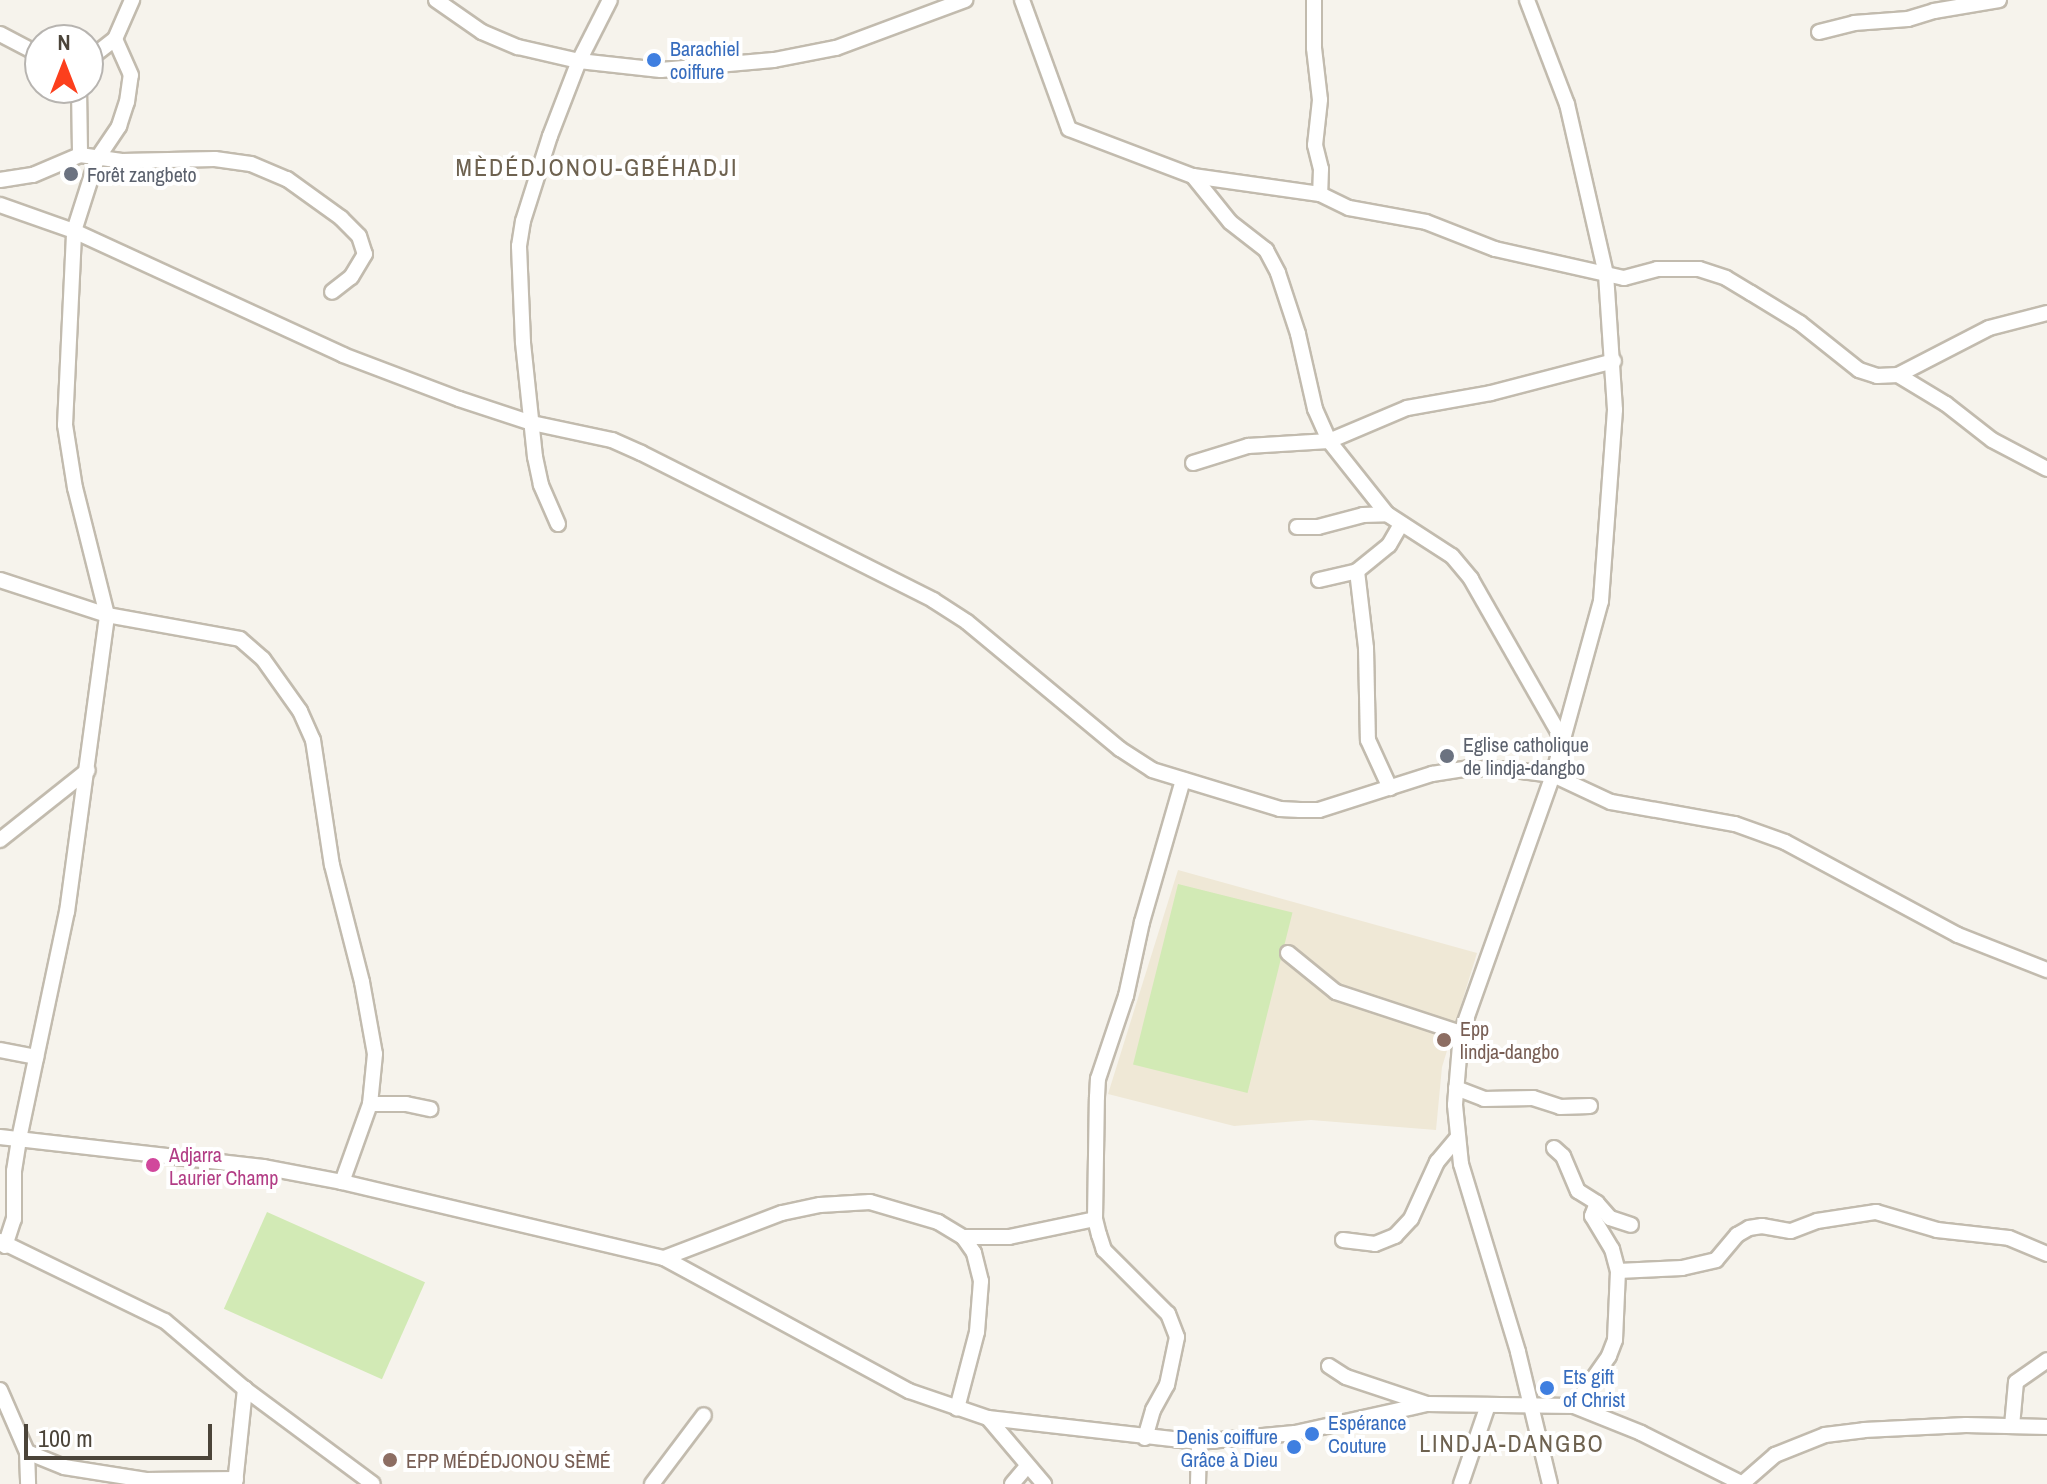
<!DOCTYPE html>
<meta charset="utf-8">
<style>
body{margin:0}
#map{position:relative;width:2047px;height:1484px;overflow:hidden;background:#f6f3ec;font-family:"Archivo Narrow",sans-serif}
div>[style]{position:absolute}
[style*='--x']{left:calc(var(--x)*1px);top:calc(var(--y)*1px);width:calc(var(--w)*1px);rotate:calc(var(--a)*1deg)}
.education>*{inset:0;background:#efe8d6}
.green>*{inset:0;background:#d2eab5;transform-origin:0 0}
.roads{filter:drop-shadow(2px 0 #c2bbae) drop-shadow(-2px 0 #c2bbae) drop-shadow(0 2px #c2bbae) drop-shadow(0 -2px #c2bbae)}
.minor>*{height:14px;margin:-7px;padding:0 7px;transform-origin:7px;border-radius:7px;background:#fff}
.dots>*{width:22px;height:22px;translate:-50% -50%;box-sizing:border-box;border:4px solid #fff;border-radius:50%}
span{translate:-50% -50%;white-space:nowrap;text-align:center;line-height:1.15;-webkit-text-stroke:8px #fff;paint-order:stroke}
.shop-label{font-size:20px;color:#366cbe}
.left{translate:0 -50%;text-align:left}
.right{translate:-100% -50%;text-align:right}
.worship-label{font-size:20px;color:#5b616d}
.education-label{font-size:20px;color:#785e54}
.hotel-label{font-size:20px;color:#b23c85}
.quarter-label{font-size:24px;color:#6e6250;letter-spacing:2px}
.north{position:absolute;left:24px;top:24px;width:80px;height:80px;box-sizing:border-box;background:#fff;border:2px solid #b7b4b0;border-radius:50%;rotate:0deg;font-size:22px;font-weight:700;line-height:32px;text-align:center;color:#4b4439}
.north::after{content:'';display:block;margin:auto;width:28px;height:36px;background:#fc3f1d;clip-path:polygon(50% 0,100% 100%,50% 72%,0 100%)}
.scale{position:absolute;left:24px;top:1424px;width:188px;height:36px;box-sizing:border-box;border:4px solid #4b4439;border-top:0;padding-left:10px;font-size:24px;line-height:28px;white-space:nowrap;color:#4b4439;-webkit-text-stroke:6px #fff;paint-order:stroke}
</style>
<div id="map">
<div class="education">
<i style="clip-path:polygon(1178px 870px,1477px 953px,1442px 1067px,1436px 1130px,1311px 1120px,1234px 1126px,1108px 1094px)"></i>
</div>
<div class="green">
<i style="left:1178px;top:884px;width:118px;height:186px;rotate:14deg"></i>
<i style="left:267px;top:1212px;width:173px;height:106px;rotate:24deg"></i>
</div>
<div class="roads">
<div class="minor">
<i style="--x:436;--y:0;--w:56;--a:34.8"></i>
<i style="--x:482;--y:32;--w:39;--a:23"></i>
<i style="--x:518;--y:47;--w:63;--a:12.9"></i>
<i style="--x:579;--y:61;--w:82;--a:6.3"></i>
<i style="--x:661;--y:70;--w:113;--a:-5.1"></i>
<i style="--x:774;--y:60;--w:63;--a:-11"></i>
<i style="--x:836;--y:48;--w:138;--a:-20.4"></i>
<i style="--x:1022;--y:0;--w:137;--a:70"></i>
<i style="--x:1069;--y:129;--w:133;--a:20.8"></i>
<i style="--x:1193;--y:176;--w:128;--a:8.1"></i>
<i style="--x:1320;--y:194;--w:32;--a:26"></i>
<i style="--x:1349;--y:208;--w:78;--a:10.3"></i>
<i style="--x:1426;--y:222;--w:74;--a:21.4"></i>
<i style="--x:1495;--y:249;--w:132;--a:12.7"></i>
<i style="--x:1624;--y:278;--w:34;--a:-15"></i>
<i style="--x:1657;--y:269;--w:42;--a:0"></i>
<i style="--x:1699;--y:269;--w:28;--a:18"></i>
<i style="--x:1726;--y:278;--w:29;--a:31"></i>
<i style="--x:1751;--y:293;--w:57;--a:31.5"></i>
<i style="--x:1800;--y:323;--w:75;--a:38.5"></i>
<i style="--x:1859;--y:370;--w:19;--a:18"></i>
<i style="--x:1877;--y:376;--w:21;--a:-3"></i>
<i style="--x:1898;--y:375;--w:102;--a:-27.3"></i>
<i style="--x:1989;--y:328;--w:60;--a:-14.5"></i>
<i style="--x:1314;--y:0;--w:48;--a:90"></i>
<i style="--x:1314;--y:48;--w:52;--a:83.4"></i>
<i style="--x:1320;--y:100;--w:45;--a:96.3"></i>
<i style="--x:1315;--y:145;--w:25;--a:76"></i>
<i style="--x:1321;--y:169;--w:25;--a:92"></i>
<i style="--x:1527;--y:0;--w:111;--a:69"></i>
<i style="--x:1567;--y:104;--w:174;--a:77.1"></i>
<i style="--x:1606;--y:274;--w:136;--a:86.2"></i>
<i style="--x:1615;--y:410;--w:192;--a:94.2"></i>
<i style="--x:1601;--y:601;--w:180;--a:105.4"></i>
<i style="--x:1553;--y:775;--w:274;--a:109.6"></i>
<i style="--x:1461;--y:1033;--w:72;--a:94.8"></i>
<i style="--x:1455;--y:1105;--w:59;--a:84.2"></i>
<i style="--x:1461;--y:1164;--w:196;--a:73.1"></i>
<i style="--x:1518;--y:1352;--w:136;--a:76.4"></i>
<i style="--x:1819;--y:32;--w:36;--a:-14"></i>
<i style="--x:1854;--y:23;--w:54;--a:-4.2"></i>
<i style="--x:1908;--y:19;--w:27;--a:-17"></i>
<i style="--x:1934;--y:11;--w:66;--a:-9.6"></i>
<i style="--x:0;--y:34;--w:45;--a:27.7"></i>
<i style="--x:88;--y:60;--w:34;--a:-38"></i>
<i style="--x:115;--y:39;--w:43;--a:-66.4"></i>
<i style="--x:79;--y:88;--w:67;--a:89.1"></i>
<i style="--x:80;--y:155;--w:42;--a:8.1"></i>
<i style="--x:122;--y:161;--w:93;--a:-1.2"></i>
<i style="--x:215;--y:159;--w:36;--a:8"></i>
<i style="--x:251;--y:164;--w:39;--a:23"></i>
<i style="--x:287;--y:179;--w:67;--a:35.8"></i>
<i style="--x:341;--y:218;--w:25;--a:45"></i>
<i style="--x:359;--y:236;--w:19;--a:72"></i>
<i style="--x:365;--y:254;--w:27;--a:121"></i>
<i style="--x:351;--y:277;--w:24;--a:142"></i>
<i style="--x:1193;--y:176;--w:59;--a:51.2"></i>
<i style="--x:1230;--y:222;--w:46;--a:37.9"></i>
<i style="--x:1266;--y:250;--w:26;--a:62"></i>
<i style="--x:1278;--y:273;--w:64;--a:71.8"></i>
<i style="--x:1298;--y:334;--w:77;--a:77.2"></i>
<i style="--x:1315;--y:409;--w:35;--a:66"></i>
<i style="--x:1329;--y:441;--w:93;--a:51.5"></i>
<i style="--x:1387;--y:514;--w:77;--a:32.9"></i>
<i style="--x:1452;--y:556;--w:30;--a:50"></i>
<i style="--x:1471;--y:579;--w:185;--a:60.3"></i>
<i style="--x:0;--y:180;--w:33;--a:-9"></i>
<i style="--x:33;--y:175;--w:51;--a:-23.1"></i>
<i style="--x:0;--y:205;--w:78;--a:19.4"></i>
<i style="--x:74;--y:231;--w:296;--a:24.7"></i>
<i style="--x:343;--y:355;--w:124;--a:20.8"></i>
<i style="--x:459;--y:399;--w:77;--a:18.2"></i>
<i style="--x:532;--y:423;--w:82;--a:12"></i>
<i style="--x:612;--y:440;--w:32;--a:24"></i>
<i style="--x:641;--y:453;--w:327;--a:26.7"></i>
<i style="--x:933;--y:600;--w:40;--a:32.9"></i>
<i style="--x:967;--y:622;--w:199;--a:39.7"></i>
<i style="--x:1120;--y:749;--w:38;--a:33"></i>
<i style="--x:1152;--y:770;--w:134;--a:16.9"></i>
<i style="--x:1280;--y:809;--w:20;--a:3"></i>
<i style="--x:1300;--y:810;--w:19;--a:0"></i>
<i style="--x:1319;--y:810;--w:119;--a:-17.7"></i>
<i style="--x:1432;--y:774;--w:37;--a:-9"></i>
<i style="--x:1469;--y:768;--w:37;--a:2"></i>
<i style="--x:1506;--y:769;--w:47;--a:7.3"></i>
<i style="--x:1553;--y:775;--w:64;--a:25"></i>
<i style="--x:1611;--y:802;--w:126;--a:10.1"></i>
<i style="--x:1735;--y:824;--w:53;--a:19.8"></i>
<i style="--x:1785;--y:842;--w:196;--a:28.3"></i>
<i style="--x:1958;--y:935;--w:96;--a:21.5"></i>
<i style="--x:1898;--y:375;--w:56;--a:31.1"></i>
<i style="--x:1946;--y:404;--w:58;--a:38"></i>
<i style="--x:1992;--y:440;--w:62;--a:27.8"></i>
<i style="--x:1193;--y:463;--w:58;--a:-17.2"></i>
<i style="--x:1248;--y:446;--w:81;--a:-3.5"></i>
<i style="--x:1329;--y:441;--w:85;--a:-22.9"></i>
<i style="--x:1407;--y:408;--w:85;--a:-10.1"></i>
<i style="--x:1491;--y:393;--w:127;--a:-14.6"></i>
<i style="--x:558;--y:524;--w:43;--a:-113.6"></i>
<i style="--x:541;--y:485;--w:29;--a:-102"></i>
<i style="--x:535;--y:457;--w:116;--a:-96"></i>
<i style="--x:523;--y:342;--w:96;--a:-92.4"></i>
<i style="--x:519;--y:246;--w:25;--a:-81"></i>
<i style="--x:523;--y:221;--w:89;--a:-72.4"></i>
<i style="--x:550;--y:136;--w:80;--a:-68.9"></i>
<i style="--x:579;--y:61;--w:68;--a:-63.1"></i>
<i style="--x:1297;--y:527;--w:21;--a:0"></i>
<i style="--x:1318;--y:527;--w:47;--a:-14.9"></i>
<i style="--x:1363;--y:515;--w:24;--a:-2"></i>
<i style="--x:1357;--y:571;--w:78;--a:83.3"></i>
<i style="--x:1366;--y:648;--w:92;--a:88.8"></i>
<i style="--x:1368;--y:740;--w:53;--a:65.4"></i>
<i style="--x:0;--y:580;--w:113;--a:18.1"></i>
<i style="--x:107;--y:615;--w:135;--a:10.2"></i>
<i style="--x:240;--y:639;--w:30;--a:41"></i>
<i style="--x:263;--y:659;--w:64;--a:54.6"></i>
<i style="--x:300;--y:711;--w:32;--a:66"></i>
<i style="--x:313;--y:740;--w:126;--a:81.4"></i>
<i style="--x:332;--y:865;--w:121;--a:75.6"></i>
<i style="--x:362;--y:982;--w:73;--a:79.8"></i>
<i style="--x:375;--y:1054;--w:50;--a:95.7"></i>
<i style="--x:370;--y:1104;--w:83;--a:109.7"></i>
<i style="--x:1319;--y:580;--w:39;--a:-13"></i>
<i style="--x:1357;--y:571;--w:41;--a:-39.1"></i>
<i style="--x:1389;--y:545;--w:24;--a:-60"></i>
<i style="--x:0;--y:840;--w:112;--a:-38.5"></i>
<i style="--x:1288;--y:953;--w:62;--a:39.1"></i>
<i style="--x:1336;--y:992;--w:132;--a:18.2"></i>
<i style="--x:0;--y:1050;--w:37;--a:11"></i>
<i style="--x:1456;--y:1088;--w:30;--a:21"></i>
<i style="--x:1484;--y:1099;--w:49;--a:-1.2"></i>
<i style="--x:1533;--y:1098;--w:28;--a:18"></i>
<i style="--x:1560;--y:1107;--w:30;--a:-2"></i>
<i style="--x:370;--y:1104;--w:36;--a:0"></i>
<i style="--x:406;--y:1104;--w:25;--a:12"></i>
<i style="--x:0;--y:1137;--w:265;--a:6.5"></i>
<i style="--x:263;--y:1167;--w:80;--a:10.8"></i>
<i style="--x:342;--y:1182;--w:331;--a:13.3"></i>
<i style="--x:664;--y:1258;--w:279;--a:28.5"></i>
<i style="--x:909;--y:1391;--w:83;--a:18.9"></i>
<i style="--x:988;--y:1418;--w:212;--a:6.5"></i>
<i style="--x:1199;--y:1442;--w:96;--a:-5.4"></i>
<i style="--x:1295;--y:1433;--w:135;--a:-12.4"></i>
<i style="--x:1427;--y:1404;--w:147;--a:0.8"></i>
<i style="--x:1574;--y:1406;--w:72;--a:21.9"></i>
<i style="--x:1641;--y:1433;--w:114;--a:26.6"></i>
<i style="--x:1554;--y:1148;--w:12;--a:42"></i>
<i style="--x:1563;--y:1156;--w:38;--a:67"></i>
<i style="--x:1578;--y:1191;--w:22;--a:32"></i>
<i style="--x:1597;--y:1203;--w:14;--a:111"></i>
<i style="--x:1592;--y:1216;--w:39;--a:59"></i>
<i style="--x:1612;--y:1249;--w:23;--a:75"></i>
<i style="--x:1618;--y:1271;--w:69;--a:92.5"></i>
<i style="--x:1615;--y:1340;--w:17;--a:111"></i>
<i style="--x:1609;--y:1356;--w:61;--a:125"></i>
<i style="--x:1597;--y:1203;--w:20;--a:49"></i>
<i style="--x:1610;--y:1218;--w:22;--a:18"></i>
<i style="--x:963;--y:1237;--w:46;--a:0"></i>
<i style="--x:1009;--y:1237;--w:88;--a:-11.8"></i>
<i style="--x:1343;--y:1240;--w:32;--a:7"></i>
<i style="--x:1375;--y:1244;--w:22;--a:-22"></i>
<i style="--x:1395;--y:1236;--w:23;--a:-47"></i>
<i style="--x:1411;--y:1219;--w:63;--a:-65.5"></i>
<i style="--x:1437;--y:1162;--w:31;--a:-50"></i>
<i style="--x:0;--y:1241;--w:183;--a:25.9"></i>
<i style="--x:165;--y:1321;--w:105;--a:40.4"></i>
<i style="--x:245;--y:1389;--w:159;--a:36.6"></i>
<i style="--x:5;--y:1246;--w:28;--a:-72"></i>
<i style="--x:14;--y:1219;--w:48;--a:-90"></i>
<i style="--x:14;--y:1171;--w:32;--a:-81"></i>
<i style="--x:19;--y:1139;--w:232;--a:-78.1"></i>
<i style="--x:67;--y:912;--w:300;--a:-82.3"></i>
<i style="--x:107;--y:615;--w:131;--a:-104.1"></i>
<i style="--x:75;--y:488;--w:64;--a:-99"></i>
<i style="--x:65;--y:425;--w:194;--a:-87.3"></i>
<i style="--x:74;--y:231;--w:76;--a:-72.3"></i>
<i style="--x:97;--y:159;--w:40;--a:-56"></i>
<i style="--x:119;--y:126;--w:25;--a:-72"></i>
<i style="--x:127;--y:102;--w:27;--a:-82"></i>
<i style="--x:131;--y:75;--w:39;--a:-114"></i>
<i style="--x:664;--y:1258;--w:126;--a:-20.9"></i>
<i style="--x:782;--y:1213;--w:39;--a:-12"></i>
<i style="--x:820;--y:1205;--w:50;--a:-3.4"></i>
<i style="--x:870;--y:1202;--w:71;--a:16.4"></i>
<i style="--x:938;--y:1222;--w:29;--a:31"></i>
<i style="--x:963;--y:1237;--w:19;--a:55"></i>
<i style="--x:974;--y:1253;--w:29;--a:76"></i>
<i style="--x:981;--y:1281;--w:51;--a:94.5"></i>
<i style="--x:977;--y:1332;--w:79;--a:104.7"></i>
<i style="--x:1618;--y:1271;--w:64;--a:-2.7"></i>
<i style="--x:1682;--y:1268;--w:35;--a:-13"></i>
<i style="--x:1716;--y:1260;--w:33;--a:-50"></i>
<i style="--x:1737;--y:1235;--w:14;--a:-30"></i>
<i style="--x:1749;--y:1228;--w:13;--a:-9"></i>
<i style="--x:1762;--y:1226;--w:29;--a:10"></i>
<i style="--x:1791;--y:1231;--w:28;--a:-21"></i>
<i style="--x:1817;--y:1221;--w:60;--a:-8.7"></i>
<i style="--x:1876;--y:1212;--w:64;--a:16.4"></i>
<i style="--x:1937;--y:1230;--w:72;--a:6.3"></i>
<i style="--x:2009;--y:1238;--w:41;--a:22.8"></i>
<i style="--x:1329;--y:1366;--w:20;--a:33"></i>
<i style="--x:1346;--y:1377;--w:85;--a:18.4"></i>
<i style="--x:0;--y:1390;--w:68;--a:66.5"></i>
<i style="--x:27;--y:1452;--w:32;--a:88"></i>
<i style="--x:988;--y:1418;--w:87;--a:49.7"></i>
<i style="--x:2012;--y:1426;--w:44;--a:-84.8"></i>
<i style="--x:2016;--y:1382;--w:38;--a:-35"></i>
<i style="--x:1145;--y:1438;--w:29;--a:-74"></i>
<i style="--x:1153;--y:1410;--w:29;--a:-61"></i>
<i style="--x:1167;--y:1385;--w:49;--a:-78.2"></i>
<i style="--x:1177;--y:1337;--w:25;--a:-111"></i>
<i style="--x:1168;--y:1314;--w:91;--a:-135"></i>
<i style="--x:1104;--y:1250;--w:16;--a:-108"></i>
<i style="--x:1099;--y:1235;--w:16;--a:-104"></i>
<i style="--x:1095;--y:1219;--w:122;--a:-89.1"></i>
<i style="--x:1097;--y:1097;--w:18;--a:-87"></i>
<i style="--x:1098;--y:1079;--w:88;--a:-71.4"></i>
<i style="--x:1126;--y:996;--w:76;--a:-77.8"></i>
<i style="--x:1142;--y:922;--w:148;--a:-73.9"></i>
<i style="--x:27;--y:1452;--w:40;--a:22"></i>
<i style="--x:64;--y:1467;--w:83;--a:9"></i>
<i style="--x:146;--y:1480;--w:90;--a:-0.6"></i>
<i style="--x:1743;--y:1483;--w:43;--a:-41.2"></i>
<i style="--x:1775;--y:1455;--w:54;--a:-21.8"></i>
<i style="--x:1825;--y:1435;--w:39;--a:-7"></i>
<i style="--x:1864;--y:1430;--w:102;--a:-2.8"></i>
<i style="--x:1966;--y:1425;--w:81;--a:1.4"></i>
<i style="--x:235;--y:1484;--w:96;--a:-84"></i>
<i style="--x:652;--y:1484;--w:86;--a:-53"></i>
<i style="--x:1012;--y:1484;--w:23;--a:-50"></i>
<i style="--x:1198;--y:1484;--w:42;--a:-88.6"></i>
<i style="--x:1461;--y:1484;--w:83;--a:-71.1"></i>
</div>
</div>
<div class="dots">
<i style="left:654px;top:60px;background:#3f7fe0"></i>
<i style="left:71px;top:174px;background:#6b7280"></i>
<i style="left:1447px;top:756px;background:#6b7280"></i>
<i style="left:1444px;top:1040px;background:#8d6e63"></i>
<i style="left:153px;top:1165px;background:#d1479c"></i>
<i style="left:1547px;top:1388px;background:#3f7fe0"></i>
<i style="left:1312px;top:1434px;background:#3f7fe0"></i>
<i style="left:1294px;top:1447px;background:#3f7fe0"></i>
<i style="left:390px;top:1460px;background:#8d6e63"></i>
</div>
<div class="shop-label">
<span class="left" style="left:670px;top:60px">Barachiel<br>coiffure</span>
<span class="left" style="left:1563px;top:1388px">Ets gift<br>of Christ</span>
<span class="left" style="left:1328px;top:1434px">Espérance<br>Couture</span>
<span class="right" style="left:1278px;top:1448px">Denis coiffure<br>Grâce à Dieu</span>
</div>
<div class="worship-label">
<span class="left" style="left:87px;top:174px">Forêt zangbeto</span>
<span class="left" style="left:1463px;top:756px">Eglise catholique<br>de lindja-dangbo</span>
</div>
<div class="education-label">
<span class="left" style="left:1460px;top:1040px">Epp<br>lindja-dangbo</span>
<span class="left" style="left:406px;top:1460px">EPP MÉDÉDJONOU SÈMÉ</span>
</div>
<div class="hotel-label">
<span class="left" style="left:169px;top:1166px">Adjarra<br>Laurier Champ</span>
</div>
<div class="quarter-label">
<span style="left:597px;top:168px">MÈDÉDJONOU-GBÉHADJI</span>
<span style="left:1512px;top:1444px">LINDJA-DANGBO</span>
</div>
<div class="north">N</div>
<div class="scale">100 m</div>
</div>
